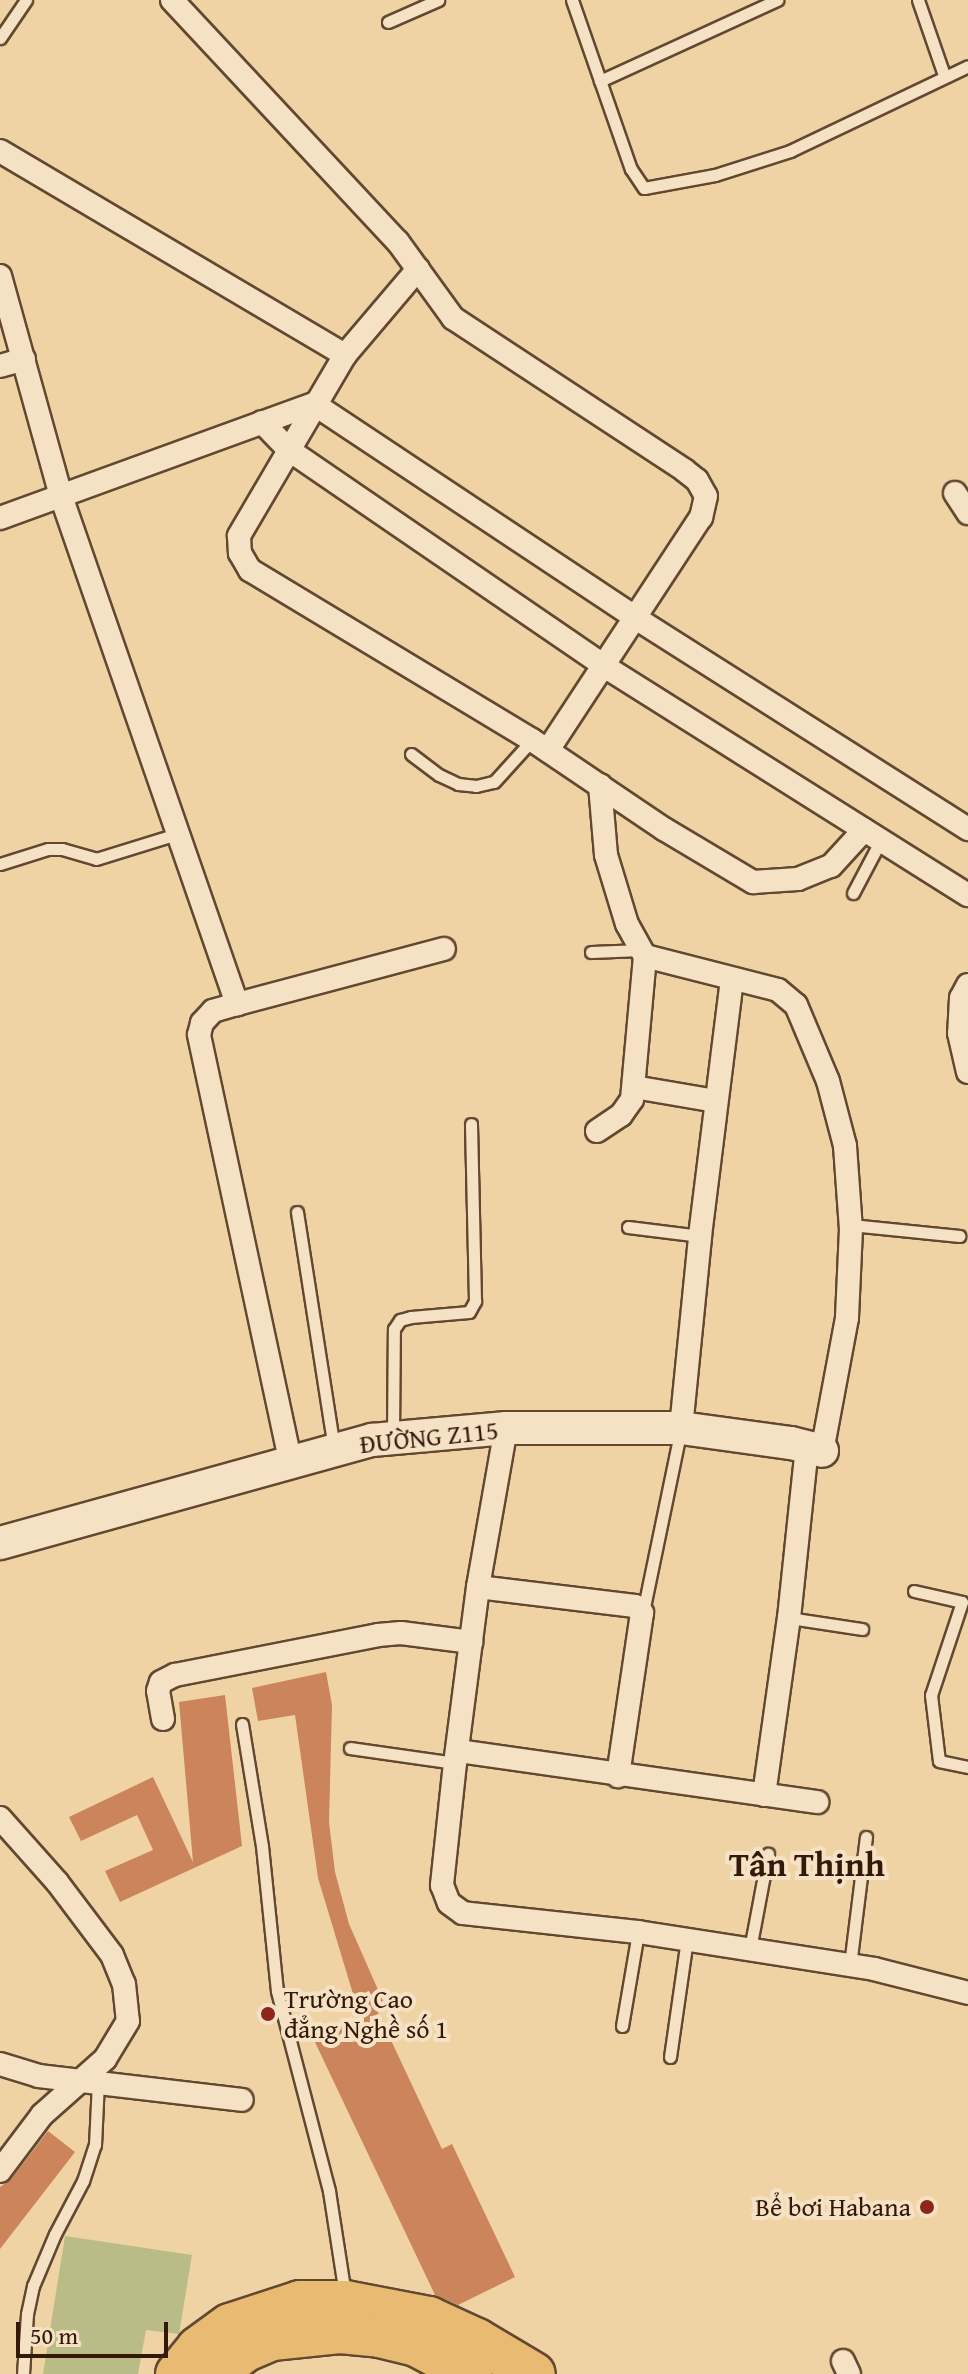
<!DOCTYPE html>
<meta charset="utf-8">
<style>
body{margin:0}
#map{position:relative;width:968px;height:2374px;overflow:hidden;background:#efd3a4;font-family:"Gentium Book Plus",serif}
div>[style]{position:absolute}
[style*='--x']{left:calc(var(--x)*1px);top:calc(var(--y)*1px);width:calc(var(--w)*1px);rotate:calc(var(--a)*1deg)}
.green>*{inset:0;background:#b9bc86}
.building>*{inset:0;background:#cc845b}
.roads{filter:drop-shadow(2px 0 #634831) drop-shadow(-2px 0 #634831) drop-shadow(0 2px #634831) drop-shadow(0 -2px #634831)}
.lane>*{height:11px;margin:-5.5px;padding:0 5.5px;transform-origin:5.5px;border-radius:5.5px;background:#f5e2c4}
.street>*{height:22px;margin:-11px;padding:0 11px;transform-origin:11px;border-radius:11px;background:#f5e2c4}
.secondary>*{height:32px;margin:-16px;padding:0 16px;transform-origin:16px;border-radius:16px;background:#f5e2c4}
.highway>*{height:42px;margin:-21px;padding:0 21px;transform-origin:21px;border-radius:21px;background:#e8ba72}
.dots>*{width:22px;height:22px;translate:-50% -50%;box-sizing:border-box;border:4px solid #f5e2c4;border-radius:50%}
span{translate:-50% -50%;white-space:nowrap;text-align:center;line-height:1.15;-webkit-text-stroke:8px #f5e2c4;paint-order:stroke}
.street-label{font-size:26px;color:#34190b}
.poi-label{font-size:26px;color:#34190b}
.left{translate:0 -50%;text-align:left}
.right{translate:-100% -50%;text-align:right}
.district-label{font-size:34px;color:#34190b;font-weight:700}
.scale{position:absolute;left:16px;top:2322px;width:152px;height:36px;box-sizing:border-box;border:4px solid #34190b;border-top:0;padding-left:10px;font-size:24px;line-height:28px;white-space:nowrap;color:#34190b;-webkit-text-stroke:6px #f5e2c4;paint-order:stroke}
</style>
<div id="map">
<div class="green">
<i style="clip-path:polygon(65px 2236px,192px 2255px,179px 2334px,146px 2330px,138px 2374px,43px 2374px)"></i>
</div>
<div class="building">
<i style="clip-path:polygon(326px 1672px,332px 1705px,329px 1822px,335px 1872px,349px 1924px,383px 2001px,374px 2004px,442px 2149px,452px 2144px,515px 2277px,458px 2305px,435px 2295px,313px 2038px,360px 2017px,318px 1878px,295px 1715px,258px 1721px,252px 1688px)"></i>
<i style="clip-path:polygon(225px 1695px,242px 1846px,120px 1902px,105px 1871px,153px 1850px,137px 1815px,81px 1841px,69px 1817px,153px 1777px,193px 1862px,179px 1702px)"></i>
<i style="clip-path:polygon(48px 2131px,75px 2152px,0 2249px,0 2187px,11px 2179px)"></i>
</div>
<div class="roads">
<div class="lane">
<i style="--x:572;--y:0;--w:179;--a:70.8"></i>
<i style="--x:631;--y:169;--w:23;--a:56"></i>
<i style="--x:644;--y:188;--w:72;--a:-10.4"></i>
<i style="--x:715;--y:175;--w:79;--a:-17.7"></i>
<i style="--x:790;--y:151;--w:197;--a:-25.5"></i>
<i style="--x:918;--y:0;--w:79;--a:70.9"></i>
<i style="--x:388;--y:22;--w:55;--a:-23.7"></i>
<i style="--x:0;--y:38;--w:46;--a:-55.6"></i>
<i style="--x:600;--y:81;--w:195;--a:-24.6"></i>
<i style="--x:411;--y:754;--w:35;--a:37"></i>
<i style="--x:439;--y:775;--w:21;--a:25"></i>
<i style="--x:458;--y:784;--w:18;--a:6"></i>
<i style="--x:476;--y:786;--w:18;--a:-13"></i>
<i style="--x:494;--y:782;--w:57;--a:-47.9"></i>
<i style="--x:0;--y:864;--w:50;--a:-17.4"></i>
<i style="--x:48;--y:849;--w:14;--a:0"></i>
<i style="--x:62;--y:849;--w:35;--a:16"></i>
<i style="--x:96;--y:859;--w:88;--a:-17.2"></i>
<i style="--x:853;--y:893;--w:60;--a:-62.2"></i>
<i style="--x:591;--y:952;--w:50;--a:-2.3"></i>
<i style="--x:297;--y:1212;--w:240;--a:81.1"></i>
<i style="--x:851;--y:1225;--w:109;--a:5.8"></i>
<i style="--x:628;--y:1227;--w:73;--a:7.1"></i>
<i style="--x:393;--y:1434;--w:105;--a:-89.5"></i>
<i style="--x:394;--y:1329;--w:11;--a:-56"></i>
<i style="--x:400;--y:1320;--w:11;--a:-15"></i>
<i style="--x:411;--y:1317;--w:58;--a:-4.9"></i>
<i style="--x:469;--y:1312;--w:13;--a:-61"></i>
<i style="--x:475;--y:1301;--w:177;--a:-91.3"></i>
<i style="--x:914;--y:1591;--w:49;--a:12.9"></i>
<i style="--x:962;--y:1602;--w:98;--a:108.4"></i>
<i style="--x:931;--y:1695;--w:66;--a:83.1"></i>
<i style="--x:939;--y:1761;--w:30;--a:12"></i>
<i style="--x:643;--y:1612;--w:183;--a:-78.3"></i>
<i style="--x:789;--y:1618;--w:74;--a:8.6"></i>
<i style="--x:242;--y:1724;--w:124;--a:80.7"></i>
<i style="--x:262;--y:1846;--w:146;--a:84.1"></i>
<i style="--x:277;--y:1991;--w:207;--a:75.4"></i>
<i style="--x:329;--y:2191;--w:104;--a:81.2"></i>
<i style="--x:350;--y:1748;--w:106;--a:8.1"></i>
<i style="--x:750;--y:1949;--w:97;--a:-79.3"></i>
<i style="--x:850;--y:1965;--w:129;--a:-82.9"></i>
<i style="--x:622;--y:2026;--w:95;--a:-80.3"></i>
<i style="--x:670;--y:2057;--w:119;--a:-81.8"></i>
<i style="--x:23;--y:2374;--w:60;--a:-86.2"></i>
<i style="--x:27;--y:2314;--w:29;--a:-78"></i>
<i style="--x:33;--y:2286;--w:56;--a:-67.1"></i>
<i style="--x:55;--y:2234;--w:60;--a:-62.2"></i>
<i style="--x:83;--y:2181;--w:38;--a:-72"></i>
<i style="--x:95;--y:2145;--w:63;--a:-87.3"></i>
</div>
<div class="street">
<i style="--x:172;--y:0;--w:331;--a:47"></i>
<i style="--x:398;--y:242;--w:94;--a:54.1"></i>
<i style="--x:453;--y:318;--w:277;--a:33.3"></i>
<i style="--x:684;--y:470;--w:16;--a:38"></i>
<i style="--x:697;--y:480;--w:18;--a:61"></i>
<i style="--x:706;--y:496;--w:22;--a:103"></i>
<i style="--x:701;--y:517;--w:279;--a:123.3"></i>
<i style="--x:0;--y:151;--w:401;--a:30.6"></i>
<i style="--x:418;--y:269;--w:113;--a:130.3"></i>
<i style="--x:345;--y:355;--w:210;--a:120.4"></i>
<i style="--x:239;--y:536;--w:17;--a:87"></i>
<i style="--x:240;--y:553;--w:20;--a:60"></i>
<i style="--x:250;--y:570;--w:329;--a:31.1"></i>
<i style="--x:532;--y:740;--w:159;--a:34"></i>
<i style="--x:664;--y:829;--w:104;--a:30.8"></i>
<i style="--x:753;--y:882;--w:45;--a:-3.8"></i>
<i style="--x:798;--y:879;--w:35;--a:-22"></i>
<i style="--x:831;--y:866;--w:49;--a:-47.5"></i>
<i style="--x:0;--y:276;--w:228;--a:74.5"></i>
<i style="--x:61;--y:496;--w:538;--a:70.89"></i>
<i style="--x:237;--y:1004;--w:25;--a:164"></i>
<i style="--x:213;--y:1011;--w:16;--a:133"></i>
<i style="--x:202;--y:1023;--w:12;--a:104"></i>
<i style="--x:199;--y:1035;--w:440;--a:77.9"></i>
<i style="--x:0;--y:366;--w:25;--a:-16"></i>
<i style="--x:314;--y:404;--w:384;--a:33.6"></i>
<i style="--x:634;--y:617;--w:396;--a:32.4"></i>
<i style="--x:262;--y:422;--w:39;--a:46"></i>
<i style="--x:289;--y:450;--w:382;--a:34.4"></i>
<i style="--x:604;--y:666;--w:430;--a:32.2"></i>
<i style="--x:955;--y:493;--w:24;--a:57"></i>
<i style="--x:0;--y:518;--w:334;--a:-20"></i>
<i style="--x:600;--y:785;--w:70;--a:85.1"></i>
<i style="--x:606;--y:855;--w:72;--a:73.1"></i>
<i style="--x:627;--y:924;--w:37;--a:61"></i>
<i style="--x:645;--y:956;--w:137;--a:14.3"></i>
<i style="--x:778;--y:990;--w:23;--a:40"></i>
<i style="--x:796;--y:1005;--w:82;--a:67.2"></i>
<i style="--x:828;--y:1081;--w:67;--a:75.3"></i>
<i style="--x:845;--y:1146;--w:83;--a:85.9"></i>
<i style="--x:851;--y:1229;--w:89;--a:92.6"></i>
<i style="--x:847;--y:1318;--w:135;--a:100.6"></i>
<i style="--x:968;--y:985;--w:15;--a:118"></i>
<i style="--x:961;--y:998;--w:35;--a:93"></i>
<i style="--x:959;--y:1033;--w:40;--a:77"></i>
<i style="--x:237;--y:1004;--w:214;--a:-14.9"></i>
<i style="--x:634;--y:1087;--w:83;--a:9.7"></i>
<i style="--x:597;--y:1131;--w:29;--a:-34"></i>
<i style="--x:621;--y:1115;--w:19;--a:-55"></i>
<i style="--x:632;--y:1099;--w:144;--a:-84.8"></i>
<i style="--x:506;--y:1428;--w:161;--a:100"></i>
<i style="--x:478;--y:1587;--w:177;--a:97.4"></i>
<i style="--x:455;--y:1763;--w:123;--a:96.1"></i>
<i style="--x:442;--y:1885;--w:19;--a:69"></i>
<i style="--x:449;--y:1903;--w:17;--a:36"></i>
<i style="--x:463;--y:1913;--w:176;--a:6.2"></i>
<i style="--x:638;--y:1932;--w:239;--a:8.9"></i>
<i style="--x:874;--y:1969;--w:97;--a:14.3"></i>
<i style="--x:681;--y:1428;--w:193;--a:-84.3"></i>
<i style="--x:700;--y:1236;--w:259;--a:-82.9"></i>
<i style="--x:478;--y:1587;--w:158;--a:6.9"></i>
<i style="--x:635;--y:1606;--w:10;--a:45"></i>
<i style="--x:642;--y:1613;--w:165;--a:98.4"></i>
<i style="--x:163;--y:1719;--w:28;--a:-100"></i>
<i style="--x:158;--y:1691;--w:9;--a:-72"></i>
<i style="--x:161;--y:1682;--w:16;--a:-27"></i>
<i style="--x:175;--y:1675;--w:207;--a:-11.1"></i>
<i style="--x:378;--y:1635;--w:23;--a:-5"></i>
<i style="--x:401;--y:1633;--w:71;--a:7.3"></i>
<i style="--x:458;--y:1751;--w:363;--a:8.1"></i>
<i style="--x:764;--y:1795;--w:179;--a:-82"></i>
<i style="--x:789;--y:1618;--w:172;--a:-84"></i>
<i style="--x:0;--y:1818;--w:86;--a:48.3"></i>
<i style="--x:57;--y:1882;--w:91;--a:53"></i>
<i style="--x:112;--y:1955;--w:31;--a:68"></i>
<i style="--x:124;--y:1984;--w:37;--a:84"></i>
<i style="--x:128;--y:2021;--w:44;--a:121.2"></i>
<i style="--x:105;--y:2059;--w:84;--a:138.4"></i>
<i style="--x:42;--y:2115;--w:70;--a:126.9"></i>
<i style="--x:0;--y:2064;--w:41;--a:17.1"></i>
<i style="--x:39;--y:2076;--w:204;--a:6.7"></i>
<i style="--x:843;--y:2361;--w:14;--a:65"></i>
</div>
<div class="secondary">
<i style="--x:0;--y:1543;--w:386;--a:-15.5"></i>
<i style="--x:372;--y:1440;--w:135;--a:-5.1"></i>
<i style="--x:506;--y:1428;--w:175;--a:0"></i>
<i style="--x:681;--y:1428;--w:111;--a:7.8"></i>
<i style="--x:791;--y:1443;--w:32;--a:14"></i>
</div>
<div class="highway">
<i style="--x:177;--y:2374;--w:33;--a:-51"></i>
<i style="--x:198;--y:2348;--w:39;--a:-36"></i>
<i style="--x:230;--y:2325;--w:74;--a:-18.2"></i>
<i style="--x:300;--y:2302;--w:46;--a:0"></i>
<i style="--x:346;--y:2302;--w:85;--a:10.9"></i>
<i style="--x:429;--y:2318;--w:53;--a:24.6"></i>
<i style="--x:477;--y:2340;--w:66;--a:30.8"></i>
<i style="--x:215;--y:2374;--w:37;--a:-38"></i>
<i style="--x:244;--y:2351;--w:30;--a:-23"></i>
<i style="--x:272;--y:2339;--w:68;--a:-5.9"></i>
<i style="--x:340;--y:2332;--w:40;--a:5.7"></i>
<i style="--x:380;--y:2336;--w:37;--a:14"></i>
<i style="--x:416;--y:2345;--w:62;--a:27.8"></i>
</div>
</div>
<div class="dots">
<i style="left:268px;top:2014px;background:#8f2418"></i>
<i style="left:927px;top:2207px;background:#8f2418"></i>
</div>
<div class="street-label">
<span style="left:429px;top:1437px;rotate:-6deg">ĐƯỜNG Z115</span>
</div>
<div class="poi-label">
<span class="left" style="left:284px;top:2014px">Trường Cao<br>đẳng Nghề số 1</span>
<span class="right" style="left:911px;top:2207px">Bể bơi Habana</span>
</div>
<div class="district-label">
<span style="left:807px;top:1864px">Tân Thịnh</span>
</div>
<div class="scale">50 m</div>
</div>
